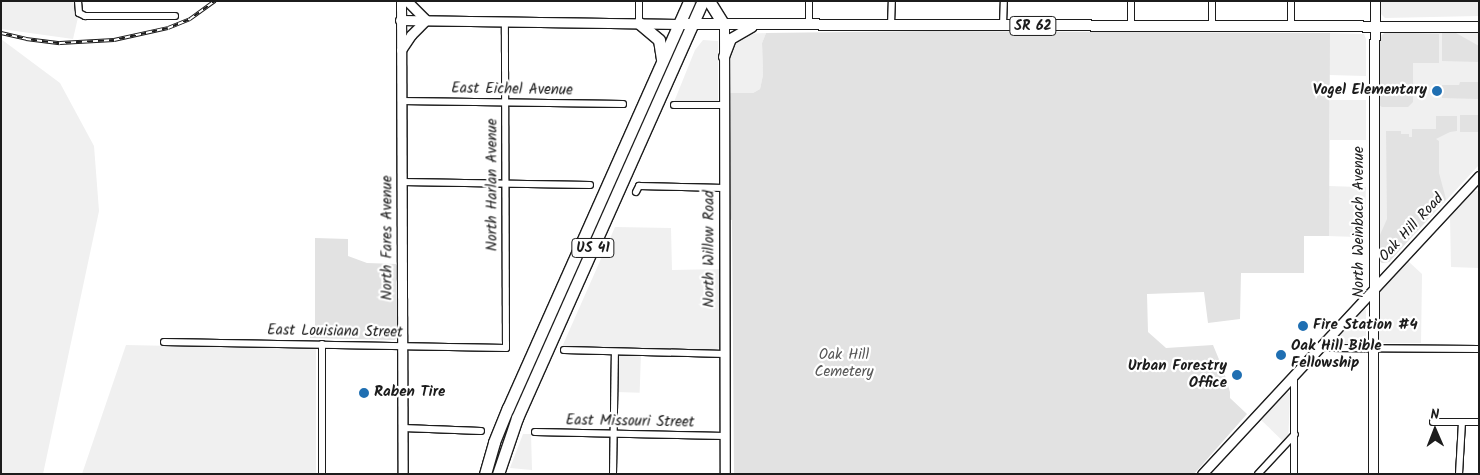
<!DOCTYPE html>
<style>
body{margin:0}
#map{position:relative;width:1480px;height:475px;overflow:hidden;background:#fff;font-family:Kalam,sans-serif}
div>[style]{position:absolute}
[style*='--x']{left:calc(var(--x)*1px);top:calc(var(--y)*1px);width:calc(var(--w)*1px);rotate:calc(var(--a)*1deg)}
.built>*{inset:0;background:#f0f0f0;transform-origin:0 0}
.green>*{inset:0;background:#e2e2e2;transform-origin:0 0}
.roads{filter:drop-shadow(1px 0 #1c1c1c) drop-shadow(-1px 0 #1c1c1c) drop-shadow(0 1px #1c1c1c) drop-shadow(0 -1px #1c1c1c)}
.street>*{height:6px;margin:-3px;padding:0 3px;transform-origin:3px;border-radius:3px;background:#fff}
.secondary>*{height:9px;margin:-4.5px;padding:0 4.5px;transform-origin:4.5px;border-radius:4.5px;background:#fff}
.primary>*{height:10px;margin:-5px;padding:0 5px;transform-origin:5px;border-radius:5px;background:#fff}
.highway>*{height:11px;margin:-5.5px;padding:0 5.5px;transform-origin:5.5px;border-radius:5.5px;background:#fff}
.rail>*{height:4px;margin-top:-2px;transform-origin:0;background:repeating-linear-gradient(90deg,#fff 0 5.5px,#1c1c1c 0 11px);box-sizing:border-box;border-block:1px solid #1c1c1c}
.dots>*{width:14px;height:14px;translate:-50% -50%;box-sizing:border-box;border:2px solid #fff;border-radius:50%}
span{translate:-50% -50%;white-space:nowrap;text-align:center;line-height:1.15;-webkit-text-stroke:4.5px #fff;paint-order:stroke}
.shield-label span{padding:1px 4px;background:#fff;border:1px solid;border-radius:4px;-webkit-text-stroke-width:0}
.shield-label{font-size:14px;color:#1c1c1c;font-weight:700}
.street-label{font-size:15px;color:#1c1c1c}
.poi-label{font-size:15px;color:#1c1c1c;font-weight:700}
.right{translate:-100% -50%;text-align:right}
.left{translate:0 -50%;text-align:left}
.park-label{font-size:15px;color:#575757}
.frame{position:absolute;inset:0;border:2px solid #1c1c1c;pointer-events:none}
.north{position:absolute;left:1410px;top:405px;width:50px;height:50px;-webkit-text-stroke:4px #fff;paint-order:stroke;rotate:359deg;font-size:14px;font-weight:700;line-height:20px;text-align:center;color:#1c1c1c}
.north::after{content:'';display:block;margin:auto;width:18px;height:22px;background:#1c1c1c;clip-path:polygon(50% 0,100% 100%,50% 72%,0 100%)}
</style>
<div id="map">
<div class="built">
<i style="clip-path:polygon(1px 1px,79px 1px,79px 13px,73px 39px,1px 29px)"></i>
<i style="clip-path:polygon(1380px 1px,1479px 1px,1479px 16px,1385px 18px,1380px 13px)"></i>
<i style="clip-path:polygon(1388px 31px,1479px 33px,1479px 165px,1389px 262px,1382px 263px,1379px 260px,1379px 40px,1381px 35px)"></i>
<i style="clip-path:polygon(766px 33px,762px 43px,763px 75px,760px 89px,753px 93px,727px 93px,728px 52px,730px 42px,748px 34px)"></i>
<i style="clip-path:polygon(1329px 33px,1364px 34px,1366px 39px,1366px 76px,1329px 75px)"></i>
<i style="clip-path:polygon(1px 39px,60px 83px,94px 146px,99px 211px,43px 474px,1px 474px)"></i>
<i style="clip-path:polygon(703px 40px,718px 41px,718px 101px,674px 102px,695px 50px)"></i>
<i style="left:1330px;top:100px;width:36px;height:40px"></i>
<i style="left:1329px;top:186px;width:37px;height:50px;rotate:2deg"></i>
<i style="clip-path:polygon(1473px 191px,1479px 191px,1479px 268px,1451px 267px,1450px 216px)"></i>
<i style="clip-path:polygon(615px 227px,671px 228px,672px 270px,721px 269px,721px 346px,716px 350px,562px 347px)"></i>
<i style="clip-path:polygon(1408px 261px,1422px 274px,1421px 343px,1382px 343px,1379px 341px,1379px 293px)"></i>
<i style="clip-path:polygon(1363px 308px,1366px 310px,1366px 343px,1337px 344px,1334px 342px)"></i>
<i style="clip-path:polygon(126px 345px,316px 349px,316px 474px,82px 474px)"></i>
<i style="left:617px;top:353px;width:24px;height:39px;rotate:2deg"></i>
<i style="clip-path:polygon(1287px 391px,1290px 393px,1288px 446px,1260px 419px)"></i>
<i style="clip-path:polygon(523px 434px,531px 434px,532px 470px,510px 468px)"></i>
</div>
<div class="green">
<i style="clip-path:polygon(932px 31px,1330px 33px,1329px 236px,1304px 236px,1304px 273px,1241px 273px,1240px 319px,1208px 323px,1204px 292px,1147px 294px,1148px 332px,1166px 348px,1213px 345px,1223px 369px,1230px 392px,1230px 398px,1247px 414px,1194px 474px,734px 474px,732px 220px,727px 219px,727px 93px,753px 93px,760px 89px,763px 75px,762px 43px,766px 33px)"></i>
<i style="clip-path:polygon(1388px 32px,1439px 34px,1439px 63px,1413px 63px,1413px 102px,1408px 107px,1382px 107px,1379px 105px,1380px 40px,1383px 34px)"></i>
<i style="clip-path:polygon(1442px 33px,1456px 33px,1479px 46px,1479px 62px,1442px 61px)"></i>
<i style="clip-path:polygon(1460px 82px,1479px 82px,1478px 99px,1442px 98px,1442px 85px,1459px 85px)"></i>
<i style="left:1460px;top:115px;width:19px;height:17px"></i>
<i style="clip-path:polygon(1436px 116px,1457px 116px,1457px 131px,1450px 132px,1436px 139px,1439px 141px,1439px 173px,1446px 199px,1389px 262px,1382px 263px,1379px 260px,1379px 237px,1387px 219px,1386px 131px,1401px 131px,1401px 134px,1409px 134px,1409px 137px,1412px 137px,1412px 129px,1436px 129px)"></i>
<i style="clip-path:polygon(315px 238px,348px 239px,348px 256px,367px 263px,396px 264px,398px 267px,398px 338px,394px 340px,310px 338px,310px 335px,315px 332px)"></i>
</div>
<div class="roads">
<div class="street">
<i style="--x:78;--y:1;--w:12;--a:85"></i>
<i style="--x:79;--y:13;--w:7;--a:27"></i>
<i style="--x:85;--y:16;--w:90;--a:0"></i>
<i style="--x:809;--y:1;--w:24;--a:90"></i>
<i style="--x:639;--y:23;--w:22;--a:-90"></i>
<i style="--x:891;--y:25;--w:24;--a:-88"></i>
<i style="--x:1003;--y:25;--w:24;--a:-88"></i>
<i style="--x:1131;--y:26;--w:25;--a:-90"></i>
<i style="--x:1212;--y:26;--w:25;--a:-90"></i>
<i style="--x:1291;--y:26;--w:25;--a:-90"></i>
<i style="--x:401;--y:101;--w:222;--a:0.8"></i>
<i style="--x:674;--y:105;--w:50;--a:0"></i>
<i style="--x:402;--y:182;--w:188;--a:0.9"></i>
<i style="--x:636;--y:192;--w:7;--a:-63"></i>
<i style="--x:639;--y:186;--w:85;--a:1.3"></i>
<i style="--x:164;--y:342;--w:342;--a:1"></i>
<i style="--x:506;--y:348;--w:327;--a:-90.2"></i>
<i style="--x:322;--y:344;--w:130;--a:90"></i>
<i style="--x:1321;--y:346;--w:10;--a:11"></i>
<i style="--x:1331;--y:348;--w:148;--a:0.4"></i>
<i style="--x:564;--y:350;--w:161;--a:1.4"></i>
<i style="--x:1294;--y:375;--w:99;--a:90"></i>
<i style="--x:1433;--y:422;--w:46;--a:0"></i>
<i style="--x:403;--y:428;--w:78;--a:2.2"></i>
<i style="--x:535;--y:432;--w:190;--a:1.2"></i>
<i style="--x:613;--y:474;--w:122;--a:-89.1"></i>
<i style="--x:1258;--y:474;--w:54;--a:-47.2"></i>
<i style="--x:1459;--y:474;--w:52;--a:-86.7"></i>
</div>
<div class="secondary">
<i style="--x:401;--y:1;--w:473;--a:89.8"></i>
<i style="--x:400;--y:20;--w:279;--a:0.8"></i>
<i style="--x:724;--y:25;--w:449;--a:89.9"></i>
<i style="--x:401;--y:50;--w:18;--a:-56"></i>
<i style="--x:411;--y:35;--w:21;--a:-45"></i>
<i style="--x:426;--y:20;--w:27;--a:-135"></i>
<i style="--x:1202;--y:474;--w:407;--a:-47.1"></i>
<i style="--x:1373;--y:474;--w:473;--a:-89.8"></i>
</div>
<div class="primary">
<i style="--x:679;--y:24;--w:800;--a:0.21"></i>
<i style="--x:724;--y:57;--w:19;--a:-69"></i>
<i style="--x:731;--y:39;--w:24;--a:-30"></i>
</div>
<div class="highway">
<i style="--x:709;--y:1;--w:28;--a:58"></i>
<i style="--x:639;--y:23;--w:26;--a:40"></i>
<i style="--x:659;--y:40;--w:19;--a:81"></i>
<i style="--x:485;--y:474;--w:33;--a:-74"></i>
<i style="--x:494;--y:442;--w:37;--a:-68"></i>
<i style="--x:508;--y:408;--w:445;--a:-66"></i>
<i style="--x:498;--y:474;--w:59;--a:-71.3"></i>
<i style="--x:517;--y:418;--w:457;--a:-66"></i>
</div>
</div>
<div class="rail">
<i style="--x:1;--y:33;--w:26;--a:13"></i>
<i style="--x:26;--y:39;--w:34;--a:7"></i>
<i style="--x:60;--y:43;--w:54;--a:-3.2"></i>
<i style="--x:114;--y:40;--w:55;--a:-12.5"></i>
<i style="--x:168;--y:28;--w:24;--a:-22"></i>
<i style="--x:190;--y:19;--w:31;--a:-36"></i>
</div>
<div class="dots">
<i style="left:1437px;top:91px;background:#1f6fb2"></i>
<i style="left:1303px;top:326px;background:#1f6fb2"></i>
<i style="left:1281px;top:355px;background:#1f6fb2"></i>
<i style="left:1237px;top:375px;background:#1f6fb2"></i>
<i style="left:364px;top:393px;background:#1f6fb2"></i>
</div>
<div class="shield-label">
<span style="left:1033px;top:26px">SR 62</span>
<span style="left:593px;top:248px">US 41</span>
</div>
<div class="street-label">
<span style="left:512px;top:90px;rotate:1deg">East Eichel Avenue</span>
<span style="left:493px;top:185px;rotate:-90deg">North Harlan Avenue</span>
<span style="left:1360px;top:222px;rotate:-90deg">North Weinbach Avenue</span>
<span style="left:1412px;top:228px;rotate:-47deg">Oak Hill Road</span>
<span style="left:388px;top:238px;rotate:-90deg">North Fares Avenue</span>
<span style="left:710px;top:249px;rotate:-90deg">North Willow Road</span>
<span style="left:335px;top:332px;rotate:1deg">East Louisiana Street</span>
<span style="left:630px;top:422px;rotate:1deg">East Missouri Street</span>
</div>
<div class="poi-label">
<span class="right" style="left:1427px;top:91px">Vogel Elementary</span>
<span class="left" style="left:1313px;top:326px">Fire Station #4</span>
<span class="left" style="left:1291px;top:355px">Oak Hill Bible<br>Fellowship</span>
<span class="right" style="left:1227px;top:375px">Urban Forestry<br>Office</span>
<span class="left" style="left:374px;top:393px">Raben Tire</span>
</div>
<div class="park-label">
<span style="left:844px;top:364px">Oak Hill<br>Cemetery</span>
</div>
<div class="frame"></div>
<div class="north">N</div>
</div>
